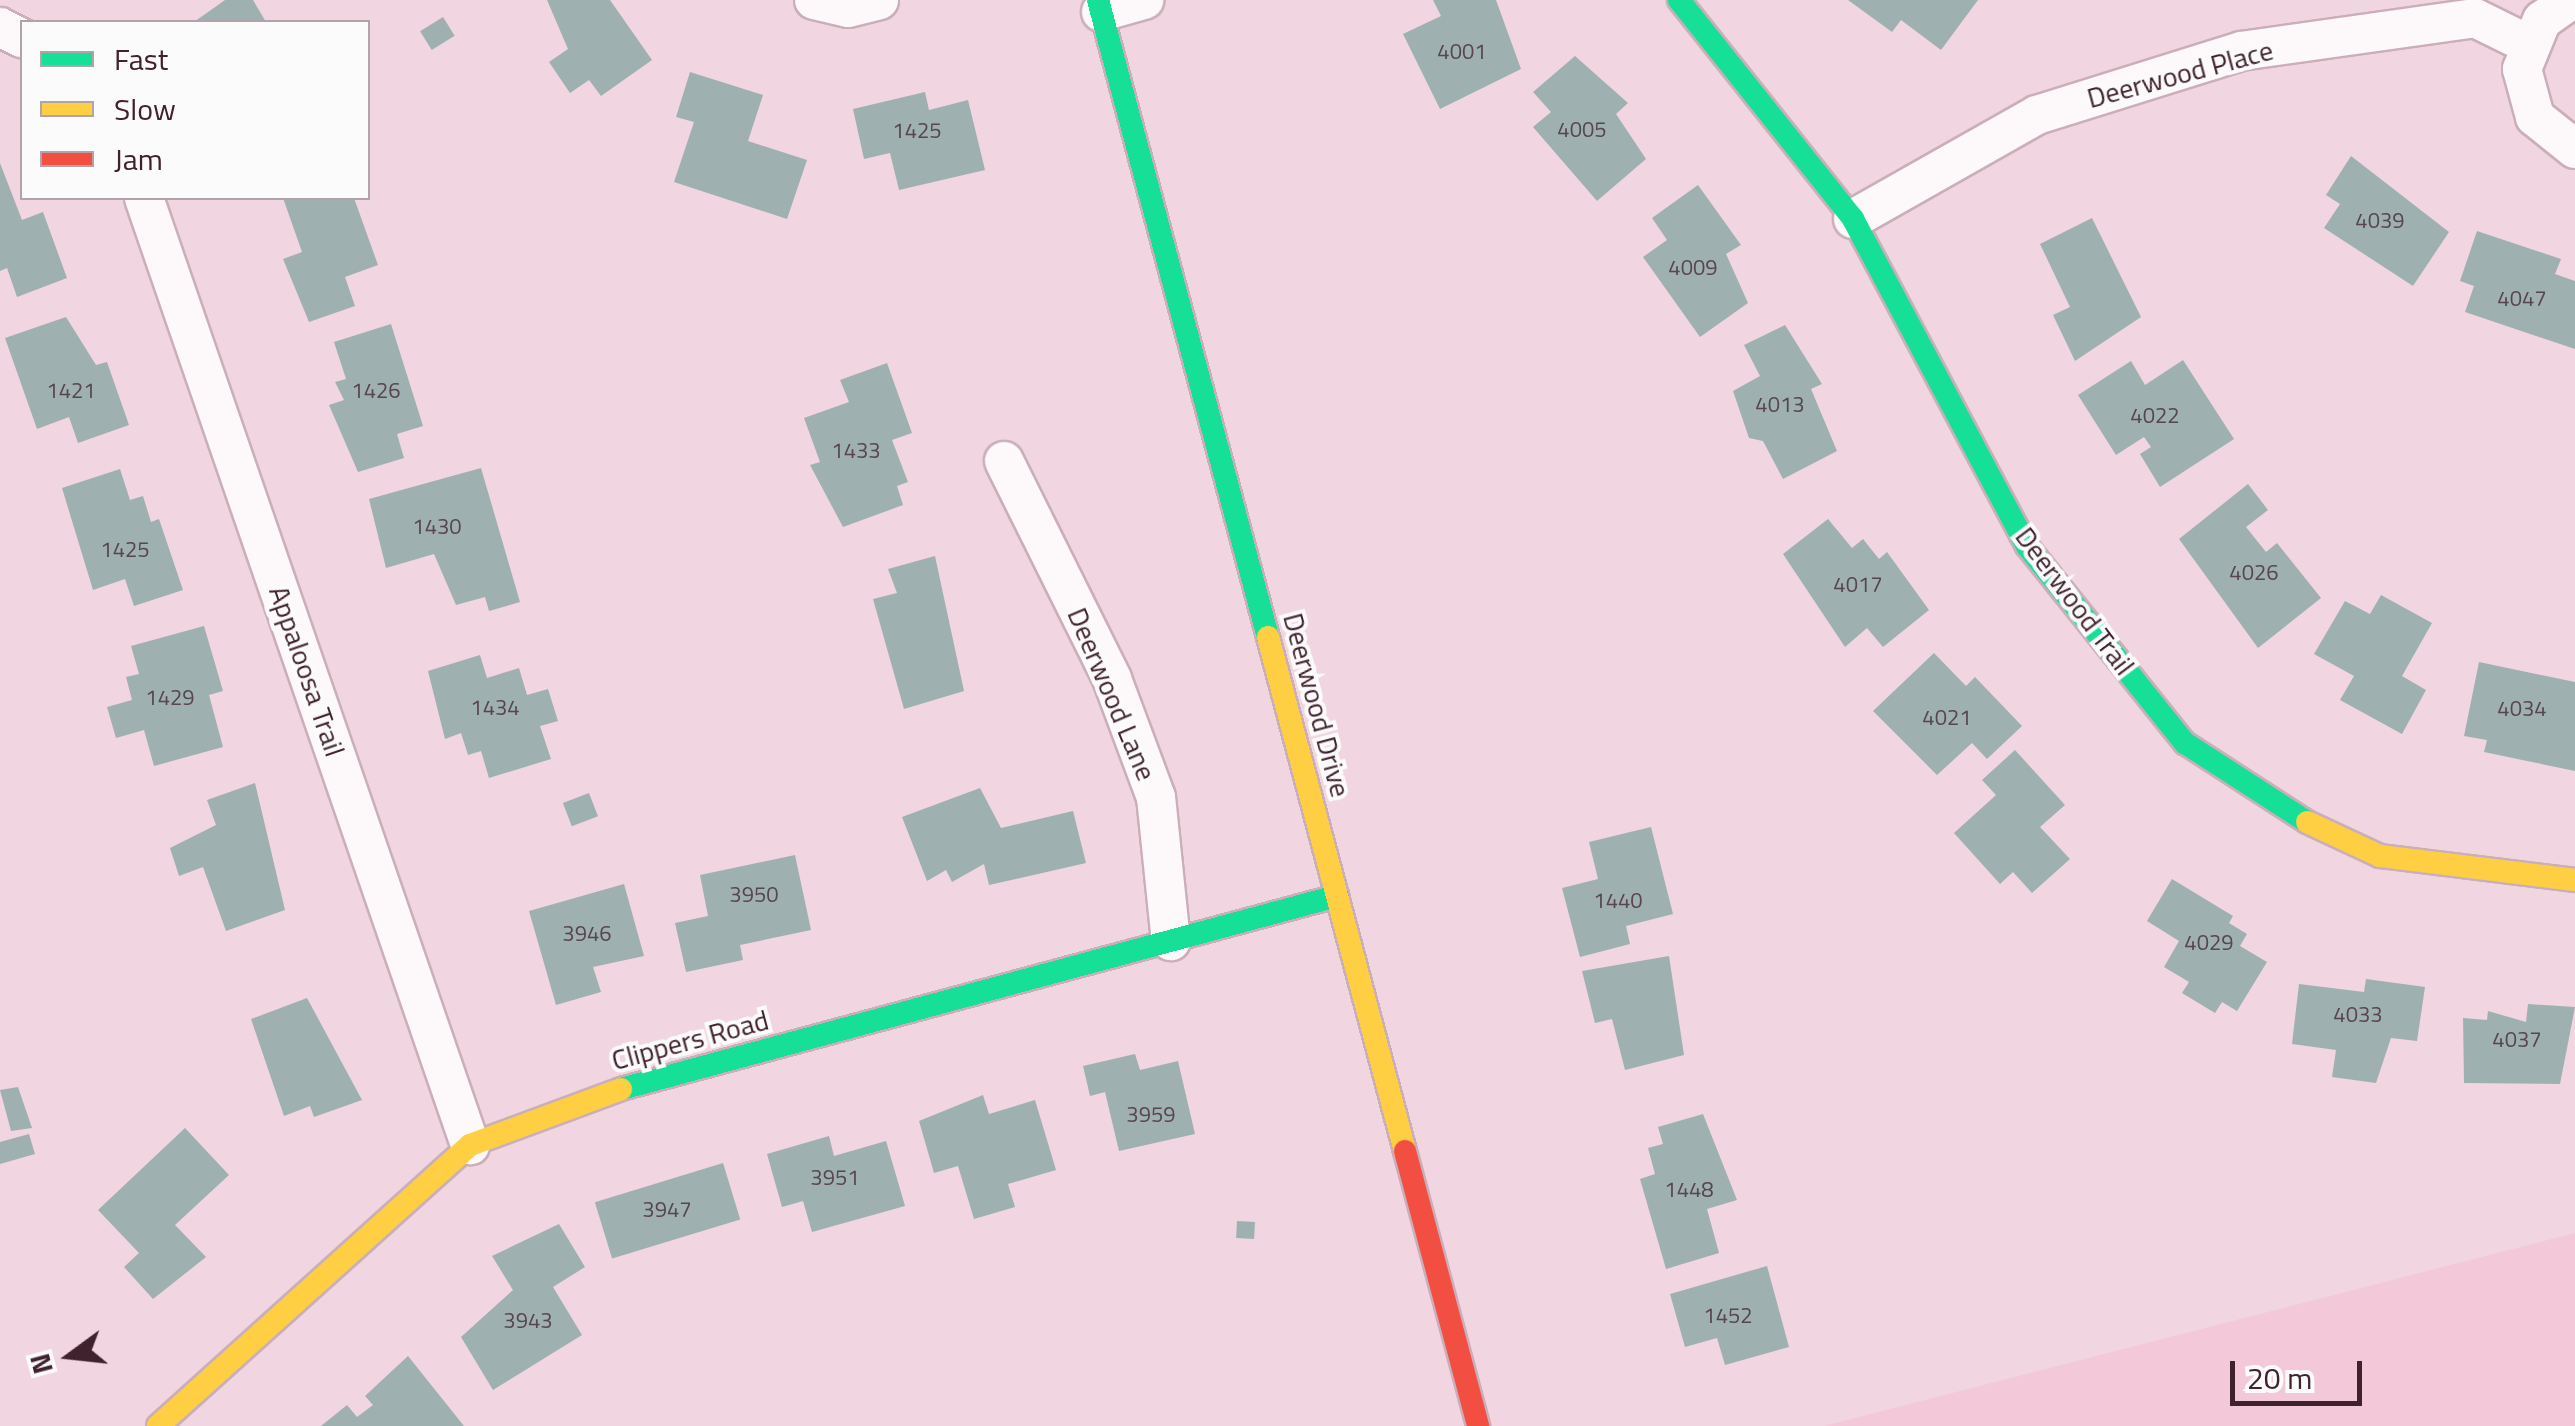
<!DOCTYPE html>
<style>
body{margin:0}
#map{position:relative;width:2575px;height:1426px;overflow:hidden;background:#f1d5e0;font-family:"Titillium Web",sans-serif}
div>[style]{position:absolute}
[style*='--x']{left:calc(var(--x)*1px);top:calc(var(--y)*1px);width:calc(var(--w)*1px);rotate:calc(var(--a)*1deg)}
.built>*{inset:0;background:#f3c9d9}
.building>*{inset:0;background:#9eb1b0;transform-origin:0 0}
.roads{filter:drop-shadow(2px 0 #caafba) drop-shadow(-2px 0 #caafba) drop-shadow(0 2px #caafba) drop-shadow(0 -2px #caafba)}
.street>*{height:38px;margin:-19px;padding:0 19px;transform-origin:19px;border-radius:19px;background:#fdf9fa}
.fast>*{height:22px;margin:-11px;padding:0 11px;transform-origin:11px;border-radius:11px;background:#16e098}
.slow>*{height:22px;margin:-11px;padding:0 11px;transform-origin:11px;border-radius:11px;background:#ffcf43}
.jam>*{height:22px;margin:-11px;padding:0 11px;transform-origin:11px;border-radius:11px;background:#f24e42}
span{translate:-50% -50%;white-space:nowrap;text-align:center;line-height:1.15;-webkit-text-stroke:8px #fbfbfb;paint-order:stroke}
.number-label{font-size:22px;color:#58454e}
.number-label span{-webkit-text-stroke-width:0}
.street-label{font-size:28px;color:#40212e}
.legend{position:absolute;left:20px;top:20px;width:350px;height:180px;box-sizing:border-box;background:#fbfbfb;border:2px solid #b0a4a9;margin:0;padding:12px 18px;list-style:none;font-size:30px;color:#40212e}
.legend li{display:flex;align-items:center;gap:20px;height:50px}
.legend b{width:50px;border:2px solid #b0a4a9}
.north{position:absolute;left:20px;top:1306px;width:100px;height:100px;-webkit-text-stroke:8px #fbfbfb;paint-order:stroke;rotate:255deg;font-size:28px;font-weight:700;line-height:40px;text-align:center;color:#40212e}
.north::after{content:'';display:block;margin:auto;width:35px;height:45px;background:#40212e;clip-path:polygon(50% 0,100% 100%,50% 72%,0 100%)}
.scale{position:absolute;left:2230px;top:1361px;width:132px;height:45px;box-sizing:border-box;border:5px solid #40212e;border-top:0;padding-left:12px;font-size:30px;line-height:35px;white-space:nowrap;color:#40212e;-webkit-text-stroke:8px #fbfbfb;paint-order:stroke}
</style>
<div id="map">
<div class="built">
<i style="clip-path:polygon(2575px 1233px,2575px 1426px,1824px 1426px)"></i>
</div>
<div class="building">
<i style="clip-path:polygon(225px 0,253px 0,266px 22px,194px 22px)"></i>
<i style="clip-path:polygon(547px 0,610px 0,652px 60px,601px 96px,589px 80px,570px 93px,549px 62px,568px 49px)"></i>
<i style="clip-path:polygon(1433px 0,1496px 0,1521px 69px,1440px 109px,1403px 34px,1441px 16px)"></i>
<i style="clip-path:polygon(1848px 0,1978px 0,1941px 50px,1901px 20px,1892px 32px)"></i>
<i style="left:443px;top:17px;width:22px;height:27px;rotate:58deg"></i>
<i style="clip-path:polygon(1575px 56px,1628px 103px,1616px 114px,1646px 159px,1597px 201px,1533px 127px,1551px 112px,1533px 92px)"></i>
<i style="clip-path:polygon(690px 72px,763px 95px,748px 141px,807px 160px,787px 219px,674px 182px,694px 122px,676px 117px)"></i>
<i style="clip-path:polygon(925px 92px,929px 110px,968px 100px,985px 170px,899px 190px,890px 153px,864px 159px,853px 109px)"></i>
<i style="clip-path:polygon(2351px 156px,2449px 232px,2413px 286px,2324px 228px,2340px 204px,2326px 195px)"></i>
<i style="clip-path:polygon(0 163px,22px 220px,43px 212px,67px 278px,17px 297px,7px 268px,0 271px)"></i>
<i style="clip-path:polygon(1698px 185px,1741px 245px,1726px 254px,1748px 303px,1700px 337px,1643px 257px,1667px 240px,1652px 218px)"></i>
<i style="clip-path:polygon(283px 198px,354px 198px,378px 265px,345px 277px,355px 306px,309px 322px,283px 259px,302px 252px)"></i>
<i style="clip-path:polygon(2092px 218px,2141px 317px,2075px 361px,2053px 315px,2070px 307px,2040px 244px)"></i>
<i style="clip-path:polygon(2477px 231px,2561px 259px,2555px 274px,2575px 281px,2575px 349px,2465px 312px,2474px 286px,2460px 281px)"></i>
<i style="clip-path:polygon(66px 317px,96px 365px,107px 362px,129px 425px,78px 443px,69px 417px,37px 429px,5px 338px)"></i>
<i style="clip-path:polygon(391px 324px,423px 426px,397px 434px,404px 458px,358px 472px,329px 405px,344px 400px,335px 382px,346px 379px,334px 342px)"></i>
<i style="clip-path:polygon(1785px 325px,1822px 384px,1811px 389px,1837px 451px,1783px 479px,1763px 441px,1749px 438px,1733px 391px,1760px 376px,1744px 345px)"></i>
<i style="clip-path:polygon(2183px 360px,2234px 439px,2160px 487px,2140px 454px,2151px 447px,2144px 437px,2116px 455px,2078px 395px,2131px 361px,2145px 385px)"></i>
<i style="clip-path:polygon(887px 363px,912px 433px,892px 440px,908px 482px,897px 486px,903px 505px,843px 527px,810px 465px,820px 462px,804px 418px,849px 402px,840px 380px)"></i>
<i style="clip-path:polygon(481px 468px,520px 602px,489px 611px,485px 597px,456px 605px,434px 554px,386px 568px,369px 499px)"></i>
<i style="clip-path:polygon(120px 469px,130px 500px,143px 496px,151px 522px,159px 519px,183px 590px,134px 606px,125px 579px,93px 590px,62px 488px)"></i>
<i style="clip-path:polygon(2248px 484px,2268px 510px,2246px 527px,2266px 552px,2277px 543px,2321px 598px,2258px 648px,2179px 539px)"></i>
<i style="clip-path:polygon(1828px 519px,1852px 548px,1863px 539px,1879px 559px,1887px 552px,1929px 610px,1883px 647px,1867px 628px,1845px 647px,1783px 554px)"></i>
<i style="clip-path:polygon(935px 556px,964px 691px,904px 709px,873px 599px,897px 593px,888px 569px)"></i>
<i style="clip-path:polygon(2381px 595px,2432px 623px,2402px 676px,2426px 690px,2402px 734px,2340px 700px,2354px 676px,2314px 654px,2345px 601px,2370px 614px)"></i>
<i style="clip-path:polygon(204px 626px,223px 691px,209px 695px,223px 747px,154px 766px,144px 730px,116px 738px,107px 707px,132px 700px,126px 677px,139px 674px,131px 646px)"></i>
<i style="clip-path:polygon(1934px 653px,1966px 686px,1975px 677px,2022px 726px,1987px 759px,1972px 743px,1937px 775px,1873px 711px)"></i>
<i style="clip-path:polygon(480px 655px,487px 678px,519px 668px,527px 695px,548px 689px,558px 721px,540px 726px,551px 759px,489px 778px,481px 751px,468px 755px,461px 733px,445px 739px,428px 671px)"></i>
<i style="clip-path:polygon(2479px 662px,2575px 682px,2575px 771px,2484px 752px,2487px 740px,2464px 736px)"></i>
<i style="clip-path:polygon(2015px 750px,2065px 805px,2040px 827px,2070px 859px,2032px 893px,2013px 872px,2000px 884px,1954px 833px,1996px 795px,1982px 780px)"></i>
<i style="clip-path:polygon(255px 783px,285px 910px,226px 931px,203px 867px,179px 876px,170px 848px,216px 825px,207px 800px)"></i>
<i style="clip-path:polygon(980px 788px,1001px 828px,1073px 811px,1086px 863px,989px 885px,984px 864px,952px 882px,946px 870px,927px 881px,902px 817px)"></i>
<i style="left:589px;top:793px;width:25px;height:28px;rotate:69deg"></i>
<i style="clip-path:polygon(1651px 827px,1673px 914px,1626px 926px,1630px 944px,1580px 957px,1562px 888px,1598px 879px,1589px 842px)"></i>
<i style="clip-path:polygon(795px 855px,811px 930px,740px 945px,743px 960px,686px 972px,675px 923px,708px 916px,700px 875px)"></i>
<i style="clip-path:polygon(2172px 879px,2233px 916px,2229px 923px,2247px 934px,2240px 946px,2267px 962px,2237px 1011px,2222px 1002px,2215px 1013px,2182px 993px,2189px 982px,2164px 967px,2179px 941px,2147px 921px)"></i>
<i style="clip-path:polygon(624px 884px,644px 956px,593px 967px,601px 992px,556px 1005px,529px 911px)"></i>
<i style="clip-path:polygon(1669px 956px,1684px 1055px,1625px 1070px,1612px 1019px,1595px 1023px,1582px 971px)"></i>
<i style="clip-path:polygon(2366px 979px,2425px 987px,2417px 1041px,2391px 1038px,2376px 1083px,2332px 1077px,2336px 1050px,2292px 1044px,2299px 984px,2364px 992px)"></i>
<i style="clip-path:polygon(307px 998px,362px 1100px,314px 1117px,310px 1106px,284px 1116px,251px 1019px)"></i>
<i style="clip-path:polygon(2528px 1004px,2575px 1007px,2560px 1084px,2464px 1083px,2463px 1018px,2487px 1020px,2488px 1011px,2526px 1022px)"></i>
<i style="clip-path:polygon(1135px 1054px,1140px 1070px,1178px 1061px,1195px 1134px,1119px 1151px,1105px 1092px,1090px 1096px,1083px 1066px)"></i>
<i style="clip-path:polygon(18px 1087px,32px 1128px,11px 1131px,0 1090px)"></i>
<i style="clip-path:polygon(983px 1095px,989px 1114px,1035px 1100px,1056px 1170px,1008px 1184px,1015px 1207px,974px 1219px,958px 1166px,934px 1173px,919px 1121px)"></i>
<i style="clip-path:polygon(1703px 1114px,1737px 1200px,1707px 1209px,1719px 1253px,1666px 1269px,1640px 1179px,1655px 1174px,1648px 1148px,1663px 1144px,1658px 1127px)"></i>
<i style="clip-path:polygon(185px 1128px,229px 1175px,175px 1225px,206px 1257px,153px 1299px,124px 1267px,139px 1253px,98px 1210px)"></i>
<i style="clip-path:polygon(29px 1134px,35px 1154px,0 1164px,0 1142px)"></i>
<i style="clip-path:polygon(829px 1136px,834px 1156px,886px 1141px,905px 1206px,812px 1232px,803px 1201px,782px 1207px,767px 1154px)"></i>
<i style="left:723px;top:1163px;width:59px;height:134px;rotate:73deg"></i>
<i style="left:1237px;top:1221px;width:18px;height:17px;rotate:3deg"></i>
<i style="clip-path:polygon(559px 1224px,585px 1267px,553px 1287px,582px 1335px,493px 1390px,461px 1337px,513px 1290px,492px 1256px)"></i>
<i style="clip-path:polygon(1767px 1266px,1789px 1347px,1725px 1365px,1717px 1338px,1685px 1347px,1670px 1294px)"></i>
<i style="clip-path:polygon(408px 1356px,464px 1426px,321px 1426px,347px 1405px,357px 1417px,373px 1405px,365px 1396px)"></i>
</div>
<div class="roads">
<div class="street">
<i style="--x:814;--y:0;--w:35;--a:13"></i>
<i style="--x:848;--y:8;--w:32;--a:-14"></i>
<i style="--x:2571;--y:0;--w:35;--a:145"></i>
<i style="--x:2542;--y:20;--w:53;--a:112.2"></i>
<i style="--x:2522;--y:69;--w:50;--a:74.8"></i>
<i style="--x:2535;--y:117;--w:51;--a:38.7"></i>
<i style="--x:1101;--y:12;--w:45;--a:-15.6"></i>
<i style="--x:0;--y:27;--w:25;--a:27"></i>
<i style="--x:144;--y:198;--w:1002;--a:71"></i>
<i style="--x:1853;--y:219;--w:211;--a:-29.5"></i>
<i style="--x:2037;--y:115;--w:214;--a:-17.4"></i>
<i style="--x:2241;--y:51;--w:236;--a:-8"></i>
<i style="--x:2475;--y:18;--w:59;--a:26.1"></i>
<i style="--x:1004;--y:461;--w:243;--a:63.6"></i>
<i style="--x:1112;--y:679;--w:126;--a:69.6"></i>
<i style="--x:1156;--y:797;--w:145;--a:84.1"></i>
</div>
<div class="fast">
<i style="--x:1098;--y:0;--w:659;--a:75.06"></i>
<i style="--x:1679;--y:0;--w:280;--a:51.5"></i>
<i style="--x:1853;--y:219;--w:370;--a:62"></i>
<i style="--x:2027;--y:546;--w:253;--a:51.3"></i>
<i style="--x:2185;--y:743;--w:145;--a:32.9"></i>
<i style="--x:621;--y:1089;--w:742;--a:-15.09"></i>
</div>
<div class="slow">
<i style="--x:1268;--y:637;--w:532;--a:75.08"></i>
<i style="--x:2307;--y:822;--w:81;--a:25"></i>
<i style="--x:2380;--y:856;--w:196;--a:7"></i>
<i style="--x:158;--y:1426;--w:420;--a:-42"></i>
<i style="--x:470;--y:1145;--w:161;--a:-20.3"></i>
</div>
<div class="jam">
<i style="--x:1405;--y:1151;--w:285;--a:75.1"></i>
</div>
</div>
<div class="number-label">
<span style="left:1462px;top:52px">4001</span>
<span style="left:1582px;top:130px">4005</span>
<span style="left:917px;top:131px">1425</span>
<span style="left:2380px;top:221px">4039</span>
<span style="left:1693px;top:268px">4009</span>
<span style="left:2522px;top:299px">4047</span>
<span style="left:71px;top:391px">1421</span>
<span style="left:376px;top:391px">1426</span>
<span style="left:1780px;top:405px">4013</span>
<span style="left:2155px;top:416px">4022</span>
<span style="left:856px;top:451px">1433</span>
<span style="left:437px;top:527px">1430</span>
<span style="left:125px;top:550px">1425</span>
<span style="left:2254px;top:573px">4026</span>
<span style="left:1858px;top:585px">4017</span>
<span style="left:170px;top:698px">1429</span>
<span style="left:495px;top:708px">1434</span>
<span style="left:2522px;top:709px">4034</span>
<span style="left:1947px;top:718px">4021</span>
<span style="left:754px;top:895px">3950</span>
<span style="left:1618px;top:901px">1440</span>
<span style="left:587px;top:934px">3946</span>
<span style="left:2209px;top:943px">4029</span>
<span style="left:2358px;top:1015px">4033</span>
<span style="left:2517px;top:1040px">4037</span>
<span style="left:1151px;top:1115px">3959</span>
<span style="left:835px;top:1178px">3951</span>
<span style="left:1689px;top:1190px">1448</span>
<span style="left:667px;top:1210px">3947</span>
<span style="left:1728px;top:1316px">1452</span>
<span style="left:528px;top:1321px">3943</span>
</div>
<div class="street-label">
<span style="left:2180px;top:74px;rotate:-15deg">Deerwood Place</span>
<span style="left:2075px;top:601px;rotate:53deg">Deerwood Trail</span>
<span style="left:307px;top:671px;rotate:71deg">Appaloosa Trail</span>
<span style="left:1112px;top:694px;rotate:67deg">Deerwood Lane</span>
<span style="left:1317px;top:705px;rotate:75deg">Deerwood Drive</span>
<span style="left:690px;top:1040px;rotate:-15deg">Clippers Road</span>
</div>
<ul class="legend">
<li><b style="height:12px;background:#16e098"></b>Fast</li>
<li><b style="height:12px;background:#ffcf43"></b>Slow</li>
<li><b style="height:12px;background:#f24e42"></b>Jam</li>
</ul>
<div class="north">N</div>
<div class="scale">20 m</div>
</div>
